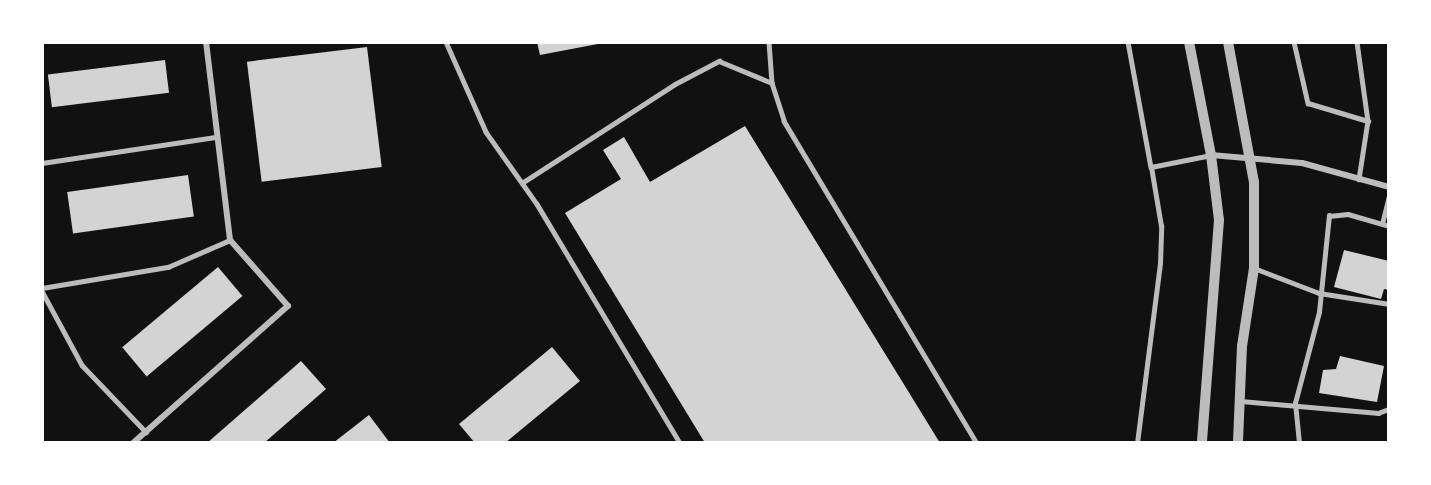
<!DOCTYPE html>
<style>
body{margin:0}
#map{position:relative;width:1431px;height:485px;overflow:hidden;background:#111;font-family:Mulish,sans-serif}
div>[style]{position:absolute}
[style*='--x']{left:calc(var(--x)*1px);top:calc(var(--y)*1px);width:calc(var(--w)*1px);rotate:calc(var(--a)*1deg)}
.building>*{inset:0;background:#d3d3d3;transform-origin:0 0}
.service>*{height:4.5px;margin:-2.25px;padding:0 2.25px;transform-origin:2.25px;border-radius:2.25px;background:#bcbcbc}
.minor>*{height:6px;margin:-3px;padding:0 3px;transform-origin:3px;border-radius:3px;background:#bcbcbc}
.tertiary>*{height:10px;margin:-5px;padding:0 5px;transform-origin:5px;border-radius:5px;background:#bcbcbc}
span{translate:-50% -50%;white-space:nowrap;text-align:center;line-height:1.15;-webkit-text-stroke:4.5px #fff;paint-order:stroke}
.frame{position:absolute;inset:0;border:44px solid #fff;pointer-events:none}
</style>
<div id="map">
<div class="building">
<i style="clip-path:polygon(537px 42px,602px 42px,603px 43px,540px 55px)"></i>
<i style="left:367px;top:47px;width:121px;height:121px;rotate:83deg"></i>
<i style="left:165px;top:60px;width:33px;height:118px;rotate:83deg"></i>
<i style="clip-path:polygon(745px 126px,940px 443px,705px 443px,565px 213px,621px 179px,603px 150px,624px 137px,650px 182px)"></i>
<i style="left:188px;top:175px;width:42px;height:122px;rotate:82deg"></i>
<i style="clip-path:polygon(1344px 250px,1389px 261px,1389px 290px,1384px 289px,1381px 299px,1334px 287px)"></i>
<i style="left:218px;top:267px;width:38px;height:125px;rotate:50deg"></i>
<i style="clip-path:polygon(552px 347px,580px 381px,505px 443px,475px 443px,459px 424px)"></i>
<i style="clip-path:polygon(1340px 356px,1384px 366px,1377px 402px,1319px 393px,1323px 370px,1336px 369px)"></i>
<i style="clip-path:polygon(301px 361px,326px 389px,264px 443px,207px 443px)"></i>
<i style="clip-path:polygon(369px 415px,390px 443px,333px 443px)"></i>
</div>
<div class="service">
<i style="--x:446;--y:42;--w:98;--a:66"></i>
<i style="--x:486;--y:132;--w:88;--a:54.7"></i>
<i style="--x:537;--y:204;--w:279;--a:59.1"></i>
<i style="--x:769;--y:42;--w:41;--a:85.8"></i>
<i style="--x:772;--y:83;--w:40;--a:72"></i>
<i style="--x:784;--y:121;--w:375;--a:59.1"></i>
<i style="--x:1128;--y:42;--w:127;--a:79.6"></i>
<i style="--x:1294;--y:42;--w:63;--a:77.1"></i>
<i style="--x:1308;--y:103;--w:63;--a:16.7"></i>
<i style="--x:1357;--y:42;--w:80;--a:82.1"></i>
<i style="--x:1368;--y:121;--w:59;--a:98.8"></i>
<i style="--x:42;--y:163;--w:175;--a:-8.5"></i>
<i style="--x:522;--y:183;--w:182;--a:-32.9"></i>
<i style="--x:675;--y:84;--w:50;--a:-27.6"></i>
<i style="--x:719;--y:61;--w:57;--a:22.5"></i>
<i style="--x:1382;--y:224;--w:30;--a:-76"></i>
<i style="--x:1254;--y:268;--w:70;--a:21"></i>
<i style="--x:1319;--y:293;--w:71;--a:8.9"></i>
<i style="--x:42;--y:288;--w:128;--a:-9.5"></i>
<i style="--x:168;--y:267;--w:68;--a:-23.5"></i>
<i style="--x:42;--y:291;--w:84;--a:61.6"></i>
<i style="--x:82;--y:365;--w:93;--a:46.3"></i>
<i style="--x:1241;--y:401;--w:138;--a:5"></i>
<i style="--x:1378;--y:413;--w:12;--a:-20"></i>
<i style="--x:1137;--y:443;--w:181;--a:-82.7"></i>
<i style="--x:1160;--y:263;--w:37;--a:-88"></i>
<i style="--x:1161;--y:226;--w:60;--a:-99.6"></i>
<i style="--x:1151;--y:167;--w:61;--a:-11.3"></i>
<i style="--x:1299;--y:443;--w:40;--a:-95.7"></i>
<i style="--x:1295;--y:403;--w:94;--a:-75.2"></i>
<i style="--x:1319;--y:312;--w:97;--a:-84.1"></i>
<i style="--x:1329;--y:216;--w:19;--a:-6"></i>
<i style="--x:1348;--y:214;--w:43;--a:16.3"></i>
</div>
<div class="minor">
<i style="--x:1211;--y:155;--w:91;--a:5"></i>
<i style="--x:1302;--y:163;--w:90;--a:15.4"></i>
<i style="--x:133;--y:443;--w:207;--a:-41.5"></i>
<i style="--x:288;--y:306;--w:88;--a:-131.3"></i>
<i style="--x:230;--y:240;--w:199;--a:-96.9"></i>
</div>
<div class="tertiary">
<i style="--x:1189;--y:42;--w:115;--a:79"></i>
<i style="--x:1211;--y:155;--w:65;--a:83"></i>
<i style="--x:1219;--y:220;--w:224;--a:94.4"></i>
<i style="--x:1228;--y:42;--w:142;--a:79.5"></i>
<i style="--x:1254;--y:182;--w:86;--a:90"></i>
<i style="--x:1254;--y:268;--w:79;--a:98.7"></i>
<i style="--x:1242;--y:346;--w:97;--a:92.4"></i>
</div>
<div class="frame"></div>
</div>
